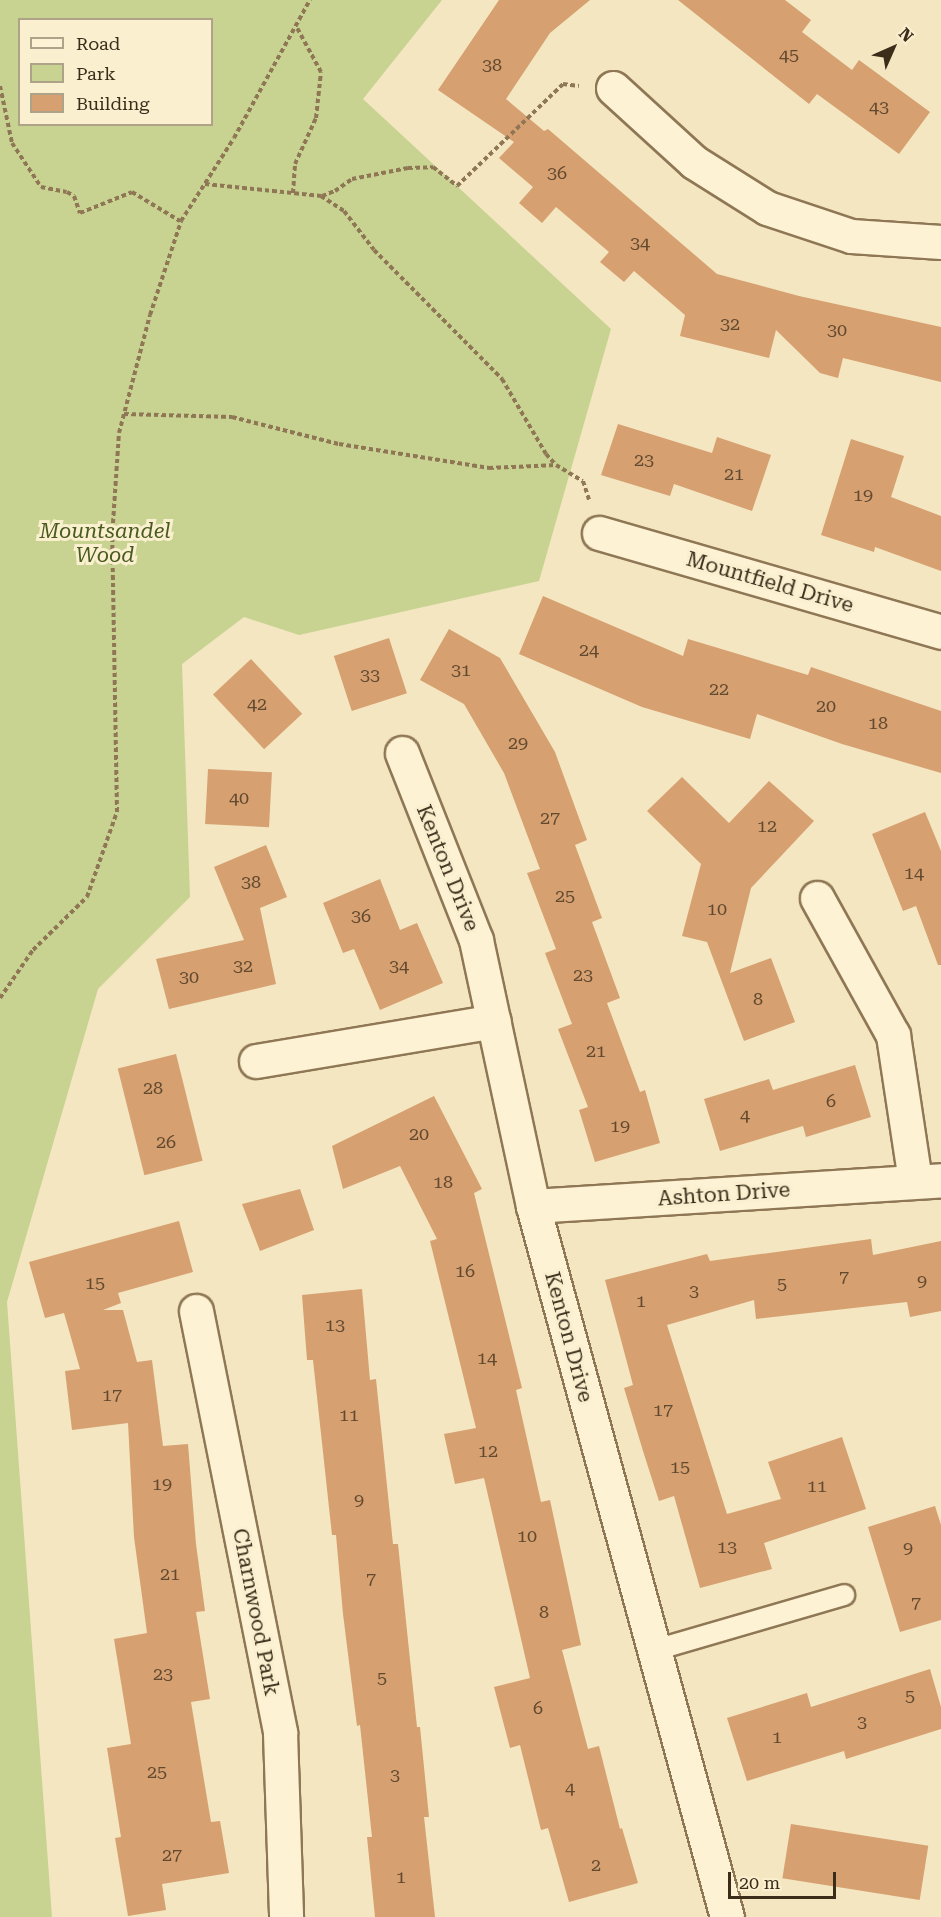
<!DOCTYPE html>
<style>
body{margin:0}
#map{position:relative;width:941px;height:1917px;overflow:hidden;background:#f3e6c0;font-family:"Roboto Serif",serif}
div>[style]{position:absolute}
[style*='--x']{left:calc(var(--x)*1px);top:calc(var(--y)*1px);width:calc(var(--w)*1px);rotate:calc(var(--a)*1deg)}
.green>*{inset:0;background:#c8d392}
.building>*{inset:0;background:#d6a071;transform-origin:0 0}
.path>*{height:4px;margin-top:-2px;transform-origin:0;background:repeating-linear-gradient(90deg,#8f7755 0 4.5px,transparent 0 7.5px)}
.roads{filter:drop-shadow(2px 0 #8f7755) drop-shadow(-2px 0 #8f7755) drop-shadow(0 2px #8f7755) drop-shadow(0 -2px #8f7755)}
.lane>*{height:20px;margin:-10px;padding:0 10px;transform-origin:10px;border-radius:10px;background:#fdf3d4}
.street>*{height:33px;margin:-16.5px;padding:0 16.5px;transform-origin:16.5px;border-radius:16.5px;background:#fdf3d4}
span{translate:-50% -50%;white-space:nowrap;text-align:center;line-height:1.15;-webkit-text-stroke:6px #faf0d0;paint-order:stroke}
.number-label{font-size:18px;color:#624a30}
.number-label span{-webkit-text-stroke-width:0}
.park-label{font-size:21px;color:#495b1f;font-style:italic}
.street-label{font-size:21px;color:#3c2d1b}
.legend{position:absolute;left:18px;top:18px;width:195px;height:108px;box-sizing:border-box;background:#faf0d0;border:2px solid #aea288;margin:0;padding:8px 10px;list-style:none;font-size:18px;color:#3c2d1b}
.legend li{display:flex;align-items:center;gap:12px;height:30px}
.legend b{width:30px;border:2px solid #aea288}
.north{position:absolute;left:863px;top:18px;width:60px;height:60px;-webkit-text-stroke:4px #faf0d0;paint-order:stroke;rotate:45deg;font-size:16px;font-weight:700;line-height:24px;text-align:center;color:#3c2d1b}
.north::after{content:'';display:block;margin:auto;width:21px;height:27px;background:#3c2d1b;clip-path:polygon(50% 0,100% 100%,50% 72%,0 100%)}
.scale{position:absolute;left:728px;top:1872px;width:108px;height:27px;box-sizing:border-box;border:3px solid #3c2d1b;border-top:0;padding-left:8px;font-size:18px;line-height:21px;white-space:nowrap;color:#3c2d1b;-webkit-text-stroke:4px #faf0d0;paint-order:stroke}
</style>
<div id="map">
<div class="green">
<i style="clip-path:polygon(evenodd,0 0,442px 0,363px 99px,611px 329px,539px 581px,299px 635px,244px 617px,182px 664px,190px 897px,98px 989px,7px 1302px,52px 1917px,0 1917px,0 0,20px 20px,212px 20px,212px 124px,20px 124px,20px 20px)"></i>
</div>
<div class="building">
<i style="clip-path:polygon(499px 0,590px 0,550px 33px,506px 99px,544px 131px,548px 129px,717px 274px,799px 296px,941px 327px,941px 382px,843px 358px,838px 378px,820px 373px,776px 330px,769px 358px,680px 336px,685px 315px,634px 271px,624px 282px,600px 262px,609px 252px,556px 207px,542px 223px,519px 203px,533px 187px,499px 158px,514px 142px,438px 90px)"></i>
<i style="clip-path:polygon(678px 0,785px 0,811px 20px,802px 32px,852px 70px,859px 60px,930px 112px,899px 154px,817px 94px,809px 104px)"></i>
<i style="clip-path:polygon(618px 424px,712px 453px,717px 437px,771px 455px,752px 511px,674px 484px,670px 496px,601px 475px)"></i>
<i style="clip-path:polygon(851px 439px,904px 456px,891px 497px,941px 516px,941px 571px,875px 547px,874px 552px,821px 535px)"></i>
<i style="clip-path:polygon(543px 596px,683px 656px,688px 639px,808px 675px,811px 667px,941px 711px,941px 773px,842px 744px,757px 714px,750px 739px,642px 707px,519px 654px)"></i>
<i style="clip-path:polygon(449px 629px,500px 658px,555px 752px,587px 840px,575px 845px,602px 918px,592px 922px,620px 998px,607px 1003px,640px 1092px,645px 1090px,660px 1143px,595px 1162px,579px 1110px,588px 1107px,558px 1029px,572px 1024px,545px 953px,556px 949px,527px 873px,540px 869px,504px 773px,464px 704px,420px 680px)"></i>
<i style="left:389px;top:638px;width:58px;height:58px;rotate:72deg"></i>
<i style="left:251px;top:659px;width:75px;height:52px;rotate:47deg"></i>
<i style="left:208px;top:769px;width:64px;height:55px;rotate:3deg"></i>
<i style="clip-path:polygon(682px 777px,729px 823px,769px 781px,814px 821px,751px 888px,730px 973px,771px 958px,795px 1022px,744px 1041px,707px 942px,682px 936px,701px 864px,647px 811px)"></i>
<i style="clip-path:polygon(925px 812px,941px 851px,941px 965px,938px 965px,916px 906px,903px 911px,872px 834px)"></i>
<i style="clip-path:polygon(266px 845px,287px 897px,260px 908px,276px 984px,169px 1009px,156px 959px,244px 940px,214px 867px)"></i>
<i style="clip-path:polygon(380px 879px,400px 930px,417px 923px,443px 983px,380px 1010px,354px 949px,343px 953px,323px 903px)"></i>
<i style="left:176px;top:1054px;width:110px;height:60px;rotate:76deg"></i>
<i style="clip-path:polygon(855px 1065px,871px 1117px,806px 1137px,803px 1126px,720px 1151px,704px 1099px,769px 1079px,773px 1090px)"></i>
<i style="clip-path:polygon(434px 1096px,482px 1189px,474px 1193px,522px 1388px,516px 1390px,541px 1502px,550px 1500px,581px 1645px,562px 1650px,588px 1749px,599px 1746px,620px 1829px,622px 1828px,638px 1883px,569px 1902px,548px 1828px,541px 1830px,520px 1745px,510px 1748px,494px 1687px,530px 1678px,484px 1478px,455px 1484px,444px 1434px,476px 1428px,430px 1241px,437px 1239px,400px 1166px,343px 1189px,332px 1146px)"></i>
<i style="clip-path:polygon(300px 1189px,314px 1230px,260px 1251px,242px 1204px)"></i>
<i style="clip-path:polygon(179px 1221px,193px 1272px,118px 1293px,121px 1303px,103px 1310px,123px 1310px,137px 1362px,152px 1360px,163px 1446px,188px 1444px,196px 1544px,205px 1611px,196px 1612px,210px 1699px,191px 1702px,211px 1822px,220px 1821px,229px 1873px,162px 1884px,166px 1910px,128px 1916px,115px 1838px,121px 1837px,107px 1748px,131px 1744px,114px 1639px,147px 1633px,134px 1537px,128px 1423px,72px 1430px,65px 1371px,80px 1369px,64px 1313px,45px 1318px,29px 1262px)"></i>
<i style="clip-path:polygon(871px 1239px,873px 1255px,941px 1241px,941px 1311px,910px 1317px,907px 1302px,756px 1319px,754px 1300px,667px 1325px,727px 1514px,781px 1499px,768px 1462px,842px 1437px,866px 1509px,764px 1543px,772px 1569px,700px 1588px,674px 1496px,659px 1501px,643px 1451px,624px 1388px,633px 1385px,605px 1280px,707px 1254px,710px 1261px)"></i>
<i style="clip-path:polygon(362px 1289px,370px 1380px,376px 1379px,393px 1544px,398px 1544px,417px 1727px,420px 1727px,429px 1817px,424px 1817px,435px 1917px,375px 1917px,367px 1837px,372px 1837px,360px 1725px,357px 1726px,343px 1614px,336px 1535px,332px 1535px,313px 1360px,307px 1360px,302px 1295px)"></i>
<i style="clip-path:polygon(935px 1506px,941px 1525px,941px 1620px,900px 1632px,868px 1527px)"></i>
<i style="clip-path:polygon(930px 1669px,941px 1707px,941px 1729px,846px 1759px,844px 1751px,747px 1781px,727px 1718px,807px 1693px,811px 1707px)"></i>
<i style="left:791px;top:1824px;width:139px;height:55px;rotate:9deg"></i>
</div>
<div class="path">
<i style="--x:0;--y:86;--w:58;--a:78.1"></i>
<i style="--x:12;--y:143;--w:53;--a:56.6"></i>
<i style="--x:41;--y:187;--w:26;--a:11"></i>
<i style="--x:67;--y:192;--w:8;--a:30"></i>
<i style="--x:74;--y:196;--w:18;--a:71"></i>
<i style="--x:80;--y:213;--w:56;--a:-22"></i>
<i style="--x:132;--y:192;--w:56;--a:31.1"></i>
<i style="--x:205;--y:184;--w:117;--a:5.9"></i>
<i style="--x:321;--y:196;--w:27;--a:33"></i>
<i style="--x:344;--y:211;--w:49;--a:52.4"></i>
<i style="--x:374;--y:250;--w:182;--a:45.2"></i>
<i style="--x:502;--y:379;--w:87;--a:59.6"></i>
<i style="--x:546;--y:454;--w:15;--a:48"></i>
<i style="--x:556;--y:465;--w:31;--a:31"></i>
<i style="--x:583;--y:481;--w:20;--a:72"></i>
<i style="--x:293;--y:193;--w:29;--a:-86"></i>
<i style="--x:295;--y:164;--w:51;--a:-65.5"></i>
<i style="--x:316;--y:118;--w:46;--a:-83.8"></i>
<i style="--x:321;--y:72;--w:52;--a:-118.5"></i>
<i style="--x:322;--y:196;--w:14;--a:-21"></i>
<i style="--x:335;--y:191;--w:21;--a:-35"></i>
<i style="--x:352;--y:179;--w:57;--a:-11.1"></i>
<i style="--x:408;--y:168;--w:25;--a:-2"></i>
<i style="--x:433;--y:167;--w:31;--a:38"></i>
<i style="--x:457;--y:186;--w:147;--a:-43.9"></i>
<i style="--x:563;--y:84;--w:16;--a:7"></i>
<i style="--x:124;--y:414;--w:108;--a:1.6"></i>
<i style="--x:232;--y:417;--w:110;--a:14.2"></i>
<i style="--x:339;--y:444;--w:152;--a:9.1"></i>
<i style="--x:489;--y:468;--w:67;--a:-2.6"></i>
<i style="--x:0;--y:998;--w:58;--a:-55.5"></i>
<i style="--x:33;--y:950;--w:76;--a:-44.5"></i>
<i style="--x:87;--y:897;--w:90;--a:-70.6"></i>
<i style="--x:117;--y:812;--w:274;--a:-91"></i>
<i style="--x:112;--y:538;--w:105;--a:-86.2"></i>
<i style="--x:119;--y:433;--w:122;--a:-75.3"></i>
<i style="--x:150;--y:315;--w:99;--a:-71.7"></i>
<i style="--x:181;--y:221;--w:98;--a:-57.4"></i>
<i style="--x:234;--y:138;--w:158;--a:-61.2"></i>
</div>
<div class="roads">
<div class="lane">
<i style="--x:655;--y:1650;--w:197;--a:-16.2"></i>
</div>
<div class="street">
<i style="--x:613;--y:88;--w:110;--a:42.4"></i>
<i style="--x:694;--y:162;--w:86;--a:32.2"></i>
<i style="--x:767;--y:208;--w:89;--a:18.4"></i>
<i style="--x:851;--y:236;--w:90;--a:3.8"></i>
<i style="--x:599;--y:533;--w:356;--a:16.1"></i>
<i style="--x:402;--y:753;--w:201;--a:68.4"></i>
<i style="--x:476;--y:940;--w:272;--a:77.9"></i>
<i style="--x:533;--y:1206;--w:737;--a:74.74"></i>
<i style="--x:817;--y:898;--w:157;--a:61"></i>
<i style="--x:893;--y:1035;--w:148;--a:81.4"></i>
<i style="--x:256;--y:1061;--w:241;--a:-9.5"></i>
<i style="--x:533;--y:1206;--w:409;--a:-3.6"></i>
<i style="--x:196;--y:1311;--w:430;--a:78.7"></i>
<i style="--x:280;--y:1733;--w:184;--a:88.1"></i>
</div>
</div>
<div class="number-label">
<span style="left:789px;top:55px">45</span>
<span style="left:492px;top:65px">38</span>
<span style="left:879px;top:107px">43</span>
<span style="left:557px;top:173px">36</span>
<span style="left:640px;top:243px">34</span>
<span style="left:730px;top:324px">32</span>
<span style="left:837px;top:330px">30</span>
<span style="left:644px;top:460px">23</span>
<span style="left:734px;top:474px">21</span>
<span style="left:863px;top:495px">19</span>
<span style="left:589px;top:650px">24</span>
<span style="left:461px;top:670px">31</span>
<span style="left:370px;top:675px">33</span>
<span style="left:719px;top:689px">22</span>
<span style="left:257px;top:704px">42</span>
<span style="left:826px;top:706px">20</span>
<span style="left:878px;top:723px">18</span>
<span style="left:518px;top:743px">29</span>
<span style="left:239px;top:798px">40</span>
<span style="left:550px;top:818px">27</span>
<span style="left:767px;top:826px">12</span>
<span style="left:914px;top:873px">14</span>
<span style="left:251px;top:882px">38</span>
<span style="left:565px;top:896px">25</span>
<span style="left:717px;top:909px">10</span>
<span style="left:361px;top:916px">36</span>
<span style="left:243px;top:966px">32</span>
<span style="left:399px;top:966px">34</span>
<span style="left:583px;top:975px">23</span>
<span style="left:189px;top:977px">30</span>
<span style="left:758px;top:999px">8</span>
<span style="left:596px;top:1051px">21</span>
<span style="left:153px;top:1088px">28</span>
<span style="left:831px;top:1101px">6</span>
<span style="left:745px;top:1115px">4</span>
<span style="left:620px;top:1126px">19</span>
<span style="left:419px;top:1134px">20</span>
<span style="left:166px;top:1142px">26</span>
<span style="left:443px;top:1182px">18</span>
<span style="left:465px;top:1271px">16</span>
<span style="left:844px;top:1277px">7</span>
<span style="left:922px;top:1281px">9</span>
<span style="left:95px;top:1283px">15</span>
<span style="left:782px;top:1284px">5</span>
<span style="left:694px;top:1291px">3</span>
<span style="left:641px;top:1301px">1</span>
<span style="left:335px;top:1325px">13</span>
<span style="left:487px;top:1358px">14</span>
<span style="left:112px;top:1395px">17</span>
<span style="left:663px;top:1410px">17</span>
<span style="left:349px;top:1415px">11</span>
<span style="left:488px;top:1451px">12</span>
<span style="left:680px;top:1467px">15</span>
<span style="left:162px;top:1484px">19</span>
<span style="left:817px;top:1486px">11</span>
<span style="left:359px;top:1500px">9</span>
<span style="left:527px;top:1536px">10</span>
<span style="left:727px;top:1547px">13</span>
<span style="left:908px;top:1548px">9</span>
<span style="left:170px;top:1574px">21</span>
<span style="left:371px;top:1579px">7</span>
<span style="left:916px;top:1603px">7</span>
<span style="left:544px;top:1612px">8</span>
<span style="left:163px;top:1674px">23</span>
<span style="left:382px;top:1678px">5</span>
<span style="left:910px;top:1696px">5</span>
<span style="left:538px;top:1708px">6</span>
<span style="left:862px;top:1722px">3</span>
<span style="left:777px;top:1737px">1</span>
<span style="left:157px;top:1772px">25</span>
<span style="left:395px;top:1775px">3</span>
<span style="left:570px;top:1788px">4</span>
<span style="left:172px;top:1855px">27</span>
<span style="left:596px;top:1865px">2</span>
<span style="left:401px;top:1877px">1</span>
</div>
<div class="park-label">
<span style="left:105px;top:543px">Mountsandel<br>Wood</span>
</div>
<div class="street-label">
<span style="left:770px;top:582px;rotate:16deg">Mountfield Drive</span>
<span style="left:448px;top:868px;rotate:68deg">Kenton Drive</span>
<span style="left:724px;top:1194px;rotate:-4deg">Ashton Drive</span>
<span style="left:569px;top:1337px;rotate:75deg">Kenton Drive</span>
<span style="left:256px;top:1612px;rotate:79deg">Charnwood Park</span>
</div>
<ul class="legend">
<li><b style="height:8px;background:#fdf3d4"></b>Road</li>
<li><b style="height:16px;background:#c8d392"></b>Park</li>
<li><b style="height:16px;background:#d6a071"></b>Building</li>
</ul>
<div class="north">N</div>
<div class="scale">20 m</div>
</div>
